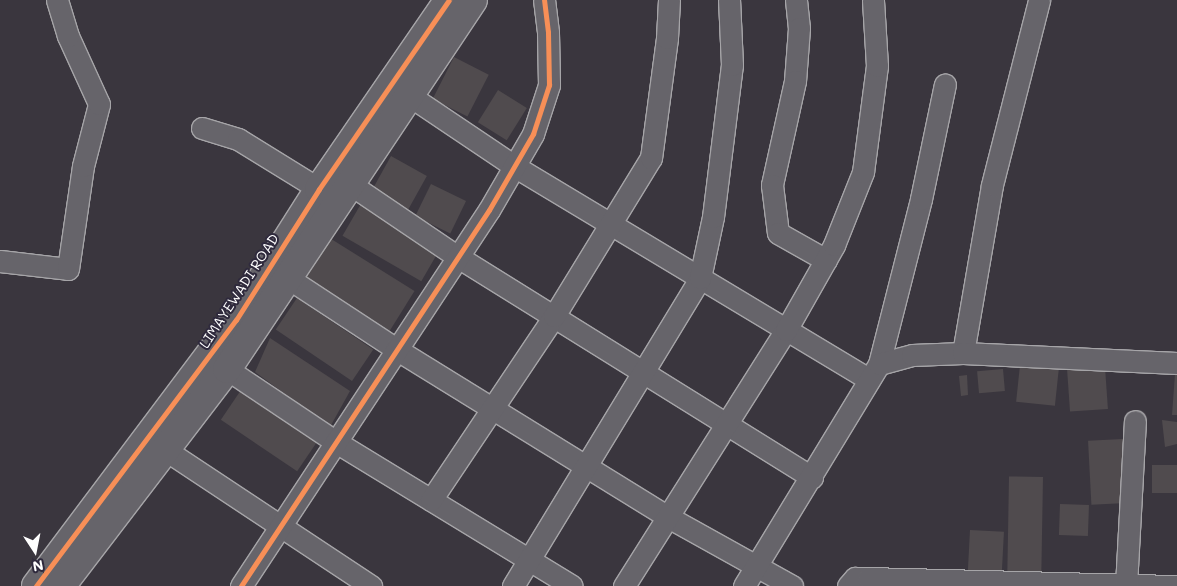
<!DOCTYPE html>
<style>
body{margin:0}
#map{position:relative;width:1177px;height:586px;overflow:hidden;background:#3a363e;font-family:Mali,sans-serif}
div>[style]{position:absolute}
[style*='--x']{left:calc(var(--x)*1px);top:calc(var(--y)*1px);width:calc(var(--w)*1px);rotate:calc(var(--a)*1deg)}
.building>*{inset:0;background:#504b4e;transform-origin:0 0}
.roads{filter:drop-shadow(1px 0 #a6a5a8) drop-shadow(-1px 0 #a6a5a8) drop-shadow(0 1px #a6a5a8) drop-shadow(0 -1px #a6a5a8)}
.minor>*{height:21px;margin:-10.5px;padding:0 10.5px;transform-origin:10.5px;border-radius:10.5px;background:#66646a}
.tertiary>*{height:28px;margin:-14px;padding:0 14px;transform-origin:14px;border-radius:14px;background:#66646a}
.cycleway>*{height:5px;margin:-2.5px;padding:0 2.5px;transform-origin:2.5px;border-radius:2.5px;background:#f78f57}
span{translate:-50% -50%;white-space:nowrap;text-align:center;line-height:1.15;-webkit-text-stroke:4px #2f2a3d;paint-order:stroke}
.street-label{font-size:14px;color:#fff}
.north{position:absolute;left:10px;top:526px;width:50px;height:50px;-webkit-text-stroke:4px #2f2a3d;paint-order:stroke;rotate:169deg;font-size:14px;font-weight:700;line-height:20px;text-align:center;color:#fff}
.north::after{content:'';display:block;margin:auto;width:18px;height:22px;background:#fff;clip-path:polygon(50% 0,100% 100%,50% 72%,0 100%)}
</style>
<div id="map">
<div class="building">
<i style="left:454px;top:57px;width:39px;height:47px;rotate:27deg"></i>
<i style="left:498px;top:90px;width:34px;height:38px;rotate:32deg"></i>
<i style="left:391px;top:156px;width:41px;height:41px;rotate:29deg"></i>
<i style="left:431px;top:184px;width:39px;height:36px;rotate:26deg"></i>
<i style="left:362px;top:202px;width:91px;height:39px;rotate:30deg"></i>
<i style="left:328px;top:237px;width:102px;height:47px;rotate:32deg"></i>
<i style="left:297px;top:298px;width:92px;height:38px;rotate:34deg"></i>
<i style="clip-path:polygon(270px 338px,350px 391px,330px 427px,255px 372px)"></i>
<i style="left:1020px;top:365px;width:39px;height:37px;rotate:6deg"></i>
<i style="left:1105px;top:367px;width:42px;height:38px;rotate:86deg"></i>
<i style="left:1003px;top:369px;width:22px;height:26px;rotate:85deg"></i>
<i style="clip-path:polygon(1175px 374px,1177px 374px,1177px 415px,1172px 415px)"></i>
<i style="clip-path:polygon(967px 375px,968px 395px,961px 396px,959px 376px)"></i>
<i style="left:241px;top:390px;width:92px;height:36px;rotate:34deg"></i>
<i style="clip-path:polygon(1162px 420px,1177px 422px,1177px 444px,1165px 447px)"></i>
<i style="left:1123px;top:439px;width:64px;height:35px;rotate:87deg"></i>
<i style="left:1177px;top:465px;width:28px;height:25px;rotate:90deg"></i>
<i style="left:1043px;top:477px;width:95px;height:34px;rotate:91deg"></i>
<i style="left:1060px;top:504px;width:29px;height:31px;rotate:2deg"></i>
<i style="left:970px;top:530px;width:34px;height:47px;rotate:3deg"></i>
</div>
<div class="roads">
<div class="minor">
<i style="--x:796;--y:0;--w:28;--a:84"></i>
<i style="--x:799;--y:28;--w:53;--a:94.3"></i>
<i style="--x:795;--y:81;--w:107;--a:102.5"></i>
<i style="--x:772;--y:185;--w:48;--a:82.9"></i>
<i style="--x:778;--y:233;--w:55;--a:29.4"></i>
<i style="--x:410;--y:96;--w:125;--a:33.9"></i>
<i style="--x:514;--y:166;--w:414;--a:31"></i>
<i style="--x:202;--y:128;--w:38;--a:17"></i>
<i style="--x:238;--y:139;--w:95;--a:31.7"></i>
<i style="--x:350;--y:184;--w:130;--a:34.1"></i>
<i style="--x:458;--y:257;--w:417;--a:31.9"></i>
<i style="--x:0;--y:261;--w:68;--a:6.7"></i>
<i style="--x:68;--y:269;--w:104;--a:-81.7"></i>
<i style="--x:83;--y:166;--w:64;--a:-75.5"></i>
<i style="--x:99;--y:104;--w:75;--a:-114.5"></i>
<i style="--x:68;--y:36;--w:38;--a:-107"></i>
<i style="--x:288;--y:278;--w:129;--a:33.3"></i>
<i style="--x:396;--y:349;--w:320;--a:31.7"></i>
<i style="--x:668;--y:517;--w:142;--a:29.1"></i>
<i style="--x:963;--y:353;--w:170;--a:-80.2"></i>
<i style="--x:992;--y:185;--w:191;--a:-75.7"></i>
<i style="--x:879;--y:364;--w:170;--a:-75.7"></i>
<i style="--x:921;--y:199;--w:117;--a:-78.2"></i>
<i style="--x:227;--y:369;--w:131;--a:33.8"></i>
<i style="--x:336;--y:442;--w:276;--a:31.4"></i>
<i style="--x:152;--y:441;--w:263;--a:33.5"></i>
<i style="--x:431;--y:500;--w:221;--a:-56.2"></i>
<i style="--x:554;--y:316;--w:185;--a:-58.5"></i>
<i style="--x:651;--y:158;--w:121;--a:-82.4"></i>
<i style="--x:667;--y:38;--w:38;--a:-87"></i>
<i style="--x:241;--y:586;--w:450;--a:-56.6"></i>
<i style="--x:489;--y:210;--w:88;--a:-59.9"></i>
<i style="--x:533;--y:134;--w:52;--a:-71.9"></i>
<i style="--x:549;--y:85;--w:53;--a:-91.1"></i>
<i style="--x:548;--y:32;--w:32;--a:-97"></i>
<i style="--x:513;--y:586;--w:360;--a:-58.7"></i>
<i style="--x:700;--y:278;--w:62;--a:-78"></i>
<i style="--x:713;--y:217;--w:153;--a:-82.9"></i>
<i style="--x:732;--y:65;--w:65;--a:-92.6"></i>
<i style="--x:624;--y:586;--w:303;--a:-57.7"></i>
<i style="--x:786;--y:330;--w:98;--a:-60.5"></i>
<i style="--x:834;--y:245;--w:79;--a:-68.3"></i>
<i style="--x:863;--y:172;--w:107;--a:-82.5"></i>
<i style="--x:877;--y:66;--w:66;--a:-93.5"></i>
<i style="--x:744;--y:586;--w:260;--a:-58.7"></i>
<i style="--x:879;--y:364;--w:34;--a:-15"></i>
<i style="--x:912;--y:355;--w:51;--a:-2.2"></i>
<i style="--x:963;--y:353;--w:214;--a:2.7"></i>
<i style="--x:848;--y:586;--w:11;--a:-49"></i>
<i style="--x:855;--y:578;--w:13;--a:0"></i>
<i style="--x:868;--y:578;--w:309;--a:1.5"></i>
<i style="--x:1126;--y:586;--w:165;--a:-86.9"></i>
</div>
<div class="tertiary">
<i style="--x:36;--y:586;--w:333;--a:-53.1"></i>
<i style="--x:236;--y:320;--w:155;--a:-57.6"></i>
<i style="--x:319;--y:189;--w:229;--a:-55.5"></i>
<i style="--x:61;--y:586;--w:273;--a:-52.6"></i>
<i style="--x:227;--y:369;--w:443;--a:-56.3"></i>
</div>
</div>
<div class="cycleway">
<i style="--x:36;--y:586;--w:333;--a:-53.1"></i>
<i style="--x:236;--y:320;--w:155;--a:-57.6"></i>
<i style="--x:319;--y:189;--w:229;--a:-55.5"></i>
<i style="--x:241;--y:586;--w:450;--a:-56.6"></i>
<i style="--x:489;--y:210;--w:88;--a:-59.9"></i>
<i style="--x:533;--y:134;--w:52;--a:-71.9"></i>
<i style="--x:549;--y:85;--w:53;--a:-91.1"></i>
<i style="--x:548;--y:32;--w:32;--a:-97"></i>
</div>
<div class="street-label">
<span style="left:239px;top:291px;rotate:-57deg">LIMAYEWADI ROAD</span>
</div>
<div class="north">N</div>
</div>
